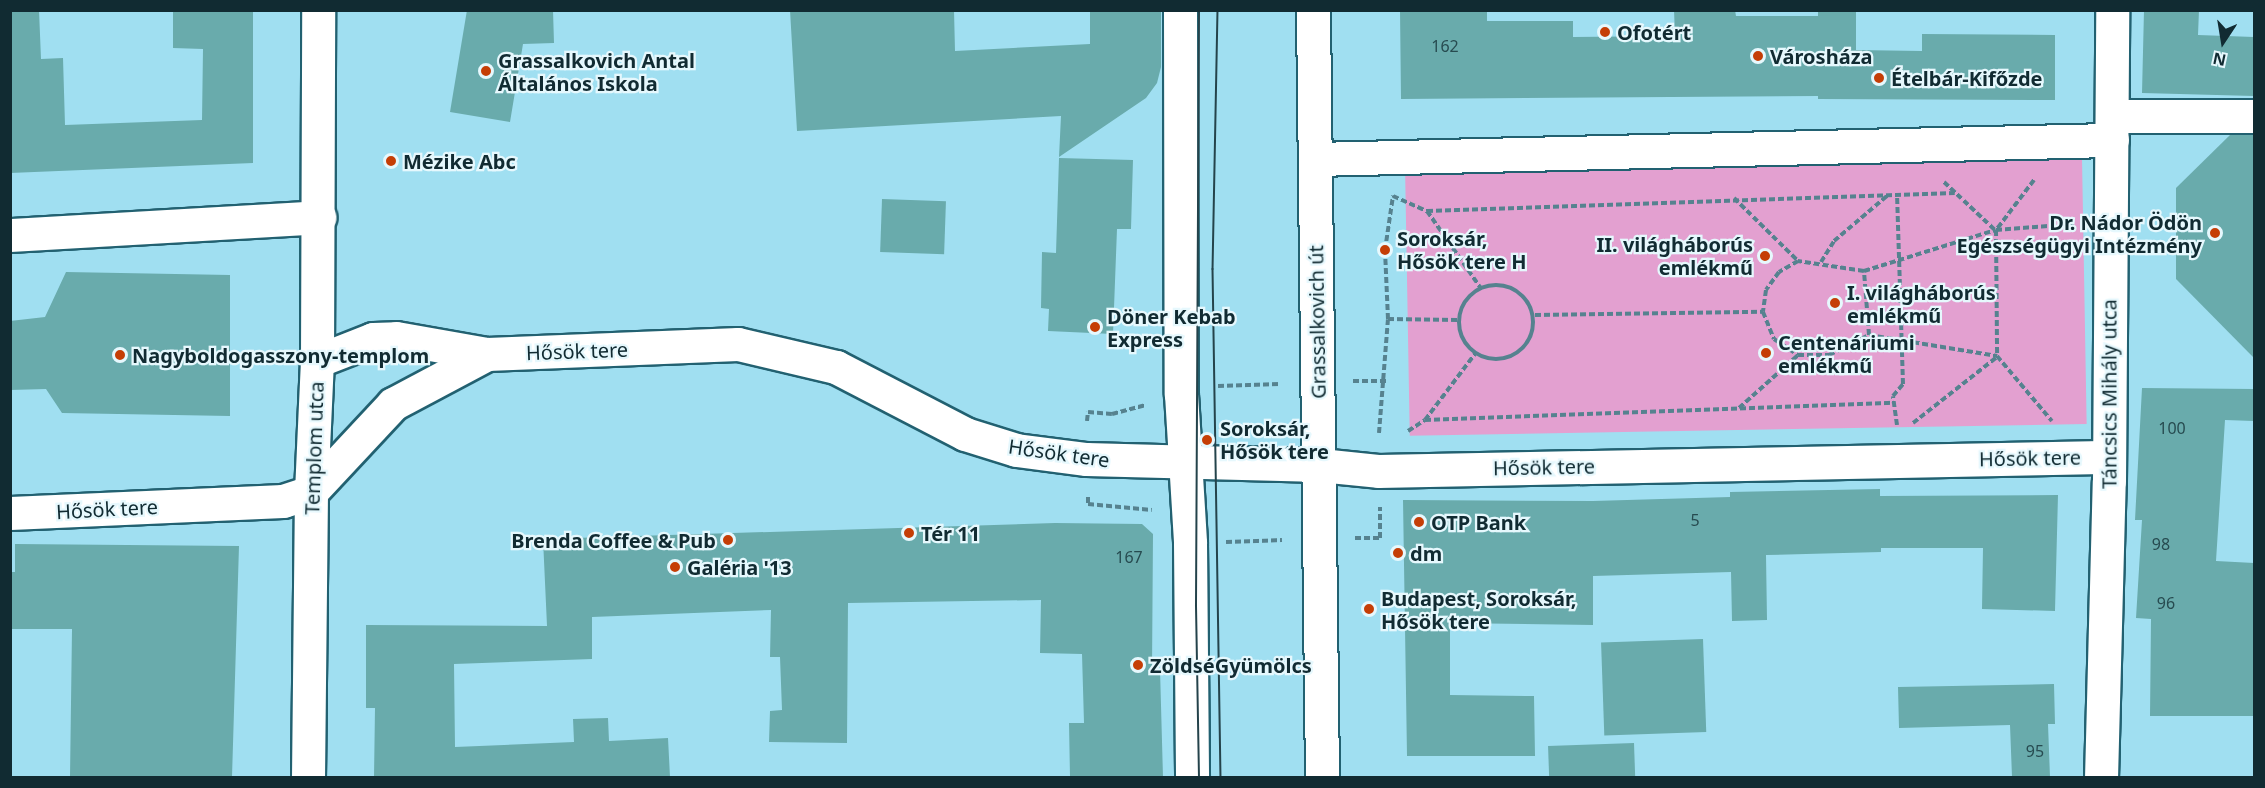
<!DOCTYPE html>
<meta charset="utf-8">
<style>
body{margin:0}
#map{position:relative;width:2265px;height:788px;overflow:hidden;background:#a0dff1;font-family:"Noto Sans",sans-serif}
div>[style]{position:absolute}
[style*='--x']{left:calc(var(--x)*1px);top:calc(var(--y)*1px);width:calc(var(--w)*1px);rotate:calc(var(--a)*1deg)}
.green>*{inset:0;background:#e3a0d0;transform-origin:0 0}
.building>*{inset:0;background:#69abac;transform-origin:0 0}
.path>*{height:4px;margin-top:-2px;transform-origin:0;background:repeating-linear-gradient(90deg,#56828f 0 6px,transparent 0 9px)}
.path>.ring{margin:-2px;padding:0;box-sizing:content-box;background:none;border:4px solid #56828f;border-radius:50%}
.roads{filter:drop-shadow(2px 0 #226171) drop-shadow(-2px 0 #226171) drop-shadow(0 2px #226171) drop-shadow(0 -2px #226171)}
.minor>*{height:33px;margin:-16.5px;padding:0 16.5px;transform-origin:16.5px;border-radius:16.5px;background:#fff}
.major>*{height:33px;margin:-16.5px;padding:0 16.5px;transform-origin:16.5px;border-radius:16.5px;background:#fff}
.tram>*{height:1.5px;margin:-0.75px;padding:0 0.75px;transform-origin:0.75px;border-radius:0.75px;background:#24434b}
.dots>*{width:16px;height:16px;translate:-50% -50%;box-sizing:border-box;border:3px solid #e6f8fd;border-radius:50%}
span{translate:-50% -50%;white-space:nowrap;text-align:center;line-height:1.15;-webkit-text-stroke:4.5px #e6f8fd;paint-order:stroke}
.number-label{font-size:16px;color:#274b50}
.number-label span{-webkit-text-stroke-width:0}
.poi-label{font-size:20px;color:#112b32;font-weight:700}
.left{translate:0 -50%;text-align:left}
.right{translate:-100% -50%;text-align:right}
.street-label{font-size:20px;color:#112b32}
.frame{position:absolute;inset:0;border:12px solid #112b32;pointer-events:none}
.north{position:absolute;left:2193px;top:12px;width:60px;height:60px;-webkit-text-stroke:4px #e6f8fd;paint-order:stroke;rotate:192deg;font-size:16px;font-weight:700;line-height:24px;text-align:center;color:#112b32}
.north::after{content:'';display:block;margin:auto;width:21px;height:27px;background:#112b32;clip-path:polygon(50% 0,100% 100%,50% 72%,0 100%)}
</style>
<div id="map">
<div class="green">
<i style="left:2082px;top:158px;width:266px;height:677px;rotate:89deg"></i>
</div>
<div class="building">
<i style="clip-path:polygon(10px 10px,39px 10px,41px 59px,63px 58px,65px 125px,202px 120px,203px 49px,173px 48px,173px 10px,253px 10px,253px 163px,10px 173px)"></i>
<i style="clip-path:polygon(467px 10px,553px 10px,554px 43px,523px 44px,510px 122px,450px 112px)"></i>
<i style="clip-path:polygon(790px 10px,954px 10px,955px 51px,1090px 44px,1090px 10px,1161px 10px,1161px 67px,1157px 83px,1146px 98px,1059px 157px,1061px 116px,797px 131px)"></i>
<i style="clip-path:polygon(1400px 10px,1487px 10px,1487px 21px,1573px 21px,1573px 37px,1675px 36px,1674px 10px,1735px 10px,1736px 16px,1818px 16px,1818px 10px,1856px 10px,1856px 50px,1922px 51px,1922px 34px,2055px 35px,2055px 100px,1818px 99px,1818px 96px,1401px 99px)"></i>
<i style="clip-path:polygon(2144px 10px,2199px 10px,2198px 35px,2254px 37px,2254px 96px,2142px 93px)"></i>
<i style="clip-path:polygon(2230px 135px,2254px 135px,2254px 358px,2176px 279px,2176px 188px)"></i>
<i style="clip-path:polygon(1059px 158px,1133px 160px,1131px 229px,1117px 229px,1113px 334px,1048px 331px,1049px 309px,1041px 308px,1042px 252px,1056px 253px)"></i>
<i style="left:882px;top:199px;width:64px;height:53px;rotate:2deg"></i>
<i style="clip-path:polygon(66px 272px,230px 275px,230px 416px,62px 413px,46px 389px,10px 390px,10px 321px,45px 317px)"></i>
<i style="clip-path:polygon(2142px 388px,2254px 389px,2254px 421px,2225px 420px,2216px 561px,2254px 563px,2254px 716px,2150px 716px,2151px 619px,2136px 618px,2142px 520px,2135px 520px)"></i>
<i style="clip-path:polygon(1880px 489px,1880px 496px,2058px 495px,2055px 611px,1982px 609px,1983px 548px,1881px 548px,1881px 552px,1766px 555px,1767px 620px,1732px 621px,1731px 572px,1593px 576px,1593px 625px,1450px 623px,1450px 695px,1534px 696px,1535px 756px,1407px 756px,1403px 500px,1593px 501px,1730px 497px,1730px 492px)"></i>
<i style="clip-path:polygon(1055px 523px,1142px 524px,1153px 534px,1152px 669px,1160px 669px,1163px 777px,1070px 777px,1069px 723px,1084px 723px,1082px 654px,1040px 653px,1041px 600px,848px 603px,847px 743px,769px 742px,770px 711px,782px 710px,780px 657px,770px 657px,771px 610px,592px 617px,592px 659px,454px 664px,455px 747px,574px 742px,573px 719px,608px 718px,609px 741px,668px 738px,670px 777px,374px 777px,375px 708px,366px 708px,366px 625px,547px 626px,543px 539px)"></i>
<i style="clip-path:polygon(15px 544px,239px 546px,232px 777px,70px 777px,72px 629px,10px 629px,10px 572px,15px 572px)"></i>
<i style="left:1703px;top:639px;width:93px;height:102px;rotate:88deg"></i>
<i style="clip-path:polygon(2054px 684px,2055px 724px,2048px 724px,2050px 777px,2012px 777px,2010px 725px,1899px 728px,1898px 687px)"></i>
<i style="left:1634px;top:743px;width:34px;height:86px;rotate:88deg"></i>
</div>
<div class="path">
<i style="--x:2034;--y:180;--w:63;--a:127.2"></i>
<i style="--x:1996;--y:230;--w:126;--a:89.5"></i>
<i style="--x:1997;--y:356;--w:85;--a:49.8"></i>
<i style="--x:1944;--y:182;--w:70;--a:43.3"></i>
<i style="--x:1734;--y:198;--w:90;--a:44.5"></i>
<i style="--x:1427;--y:211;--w:528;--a:-1.95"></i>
<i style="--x:1821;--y:262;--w:25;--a:-58"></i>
<i style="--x:1834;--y:241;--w:71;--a:-40.4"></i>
<i style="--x:1864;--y:271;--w:138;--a:-17.3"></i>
<i style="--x:1996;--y:230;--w:78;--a:-4.4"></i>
<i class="ring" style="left:1459px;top:285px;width:70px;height:70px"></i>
<i style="--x:1535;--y:315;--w:228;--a:-0.8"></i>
<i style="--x:1388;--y:319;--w:70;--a:0.8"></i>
<i style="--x:1869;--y:335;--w:64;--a:-94.5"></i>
<i style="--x:1864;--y:271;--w:67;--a:-171.4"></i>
<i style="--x:1798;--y:261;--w:22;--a:150"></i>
<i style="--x:1779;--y:272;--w:22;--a:126"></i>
<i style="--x:1766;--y:290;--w:22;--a:98"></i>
<i style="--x:1763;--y:312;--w:29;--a:68"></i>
<i style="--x:1774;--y:339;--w:29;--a:34"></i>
<i style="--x:1798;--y:355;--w:31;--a:0"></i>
<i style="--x:1829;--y:355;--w:45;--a:-26.6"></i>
<i style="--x:1869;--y:335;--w:130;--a:9.3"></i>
<i style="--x:1353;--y:381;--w:33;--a:0"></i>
<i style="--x:1218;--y:386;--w:62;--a:-1.8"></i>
<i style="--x:1739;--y:408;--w:79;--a:-41.9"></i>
<i style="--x:1425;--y:420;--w:469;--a:-2.1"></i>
<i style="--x:1087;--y:421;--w:9;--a:-84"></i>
<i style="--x:1088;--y:412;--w:24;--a:5"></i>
<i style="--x:1112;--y:414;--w:34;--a:-15"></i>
<i style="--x:1913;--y:423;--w:107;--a:-38.2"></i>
<i style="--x:1897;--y:425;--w:29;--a:-98"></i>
<i style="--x:1893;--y:396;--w:16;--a:-50"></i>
<i style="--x:1903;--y:384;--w:190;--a:-91.8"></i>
<i style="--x:1408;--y:431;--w:20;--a:-33"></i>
<i style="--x:1425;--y:420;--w:83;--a:-52.9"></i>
<i style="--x:1379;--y:433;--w:114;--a:-85.5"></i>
<i style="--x:1388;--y:319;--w:69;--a:-92.5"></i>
<i style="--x:1385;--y:250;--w:55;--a:-81.6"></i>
<i style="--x:1393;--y:196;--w:37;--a:24"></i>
<i style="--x:1427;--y:211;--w:93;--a:55.1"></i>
<i style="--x:1088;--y:497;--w:7;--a:90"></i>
<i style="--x:1088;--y:504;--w:64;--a:5.4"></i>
<i style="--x:1355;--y:538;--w:25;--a:0"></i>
<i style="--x:1380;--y:538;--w:31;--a:-90"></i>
<i style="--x:1226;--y:542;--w:56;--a:-2"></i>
</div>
<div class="roads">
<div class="minor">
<i style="--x:1180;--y:10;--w:384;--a:89.9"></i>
<i style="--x:1181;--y:394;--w:149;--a:86.5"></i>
<i style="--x:1190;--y:543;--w:235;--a:89.5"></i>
<i style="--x:2113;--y:116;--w:141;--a:0"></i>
<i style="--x:1315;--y:159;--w:797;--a:-1.37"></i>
<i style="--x:10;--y:235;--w:310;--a:-3.3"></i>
<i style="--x:317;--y:361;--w:60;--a:-21.4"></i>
<i style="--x:373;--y:339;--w:23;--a:-2"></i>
<i style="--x:396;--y:338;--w:92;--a:10"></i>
<i style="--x:10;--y:513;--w:273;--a:-2.5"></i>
<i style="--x:283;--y:501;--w:29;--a:-18"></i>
<i style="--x:311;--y:492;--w:120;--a:-47"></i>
<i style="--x:393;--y:404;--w:106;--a:-28"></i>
<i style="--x:487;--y:354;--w:251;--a:-2.3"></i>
<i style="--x:738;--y:344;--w:101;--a:13.2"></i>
<i style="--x:836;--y:367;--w:145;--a:27.4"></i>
<i style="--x:965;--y:434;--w:53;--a:17.4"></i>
<i style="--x:1016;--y:450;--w:71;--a:7.3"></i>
<i style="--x:1086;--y:459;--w:234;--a:1.5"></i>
<i style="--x:1320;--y:465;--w:58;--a:5.9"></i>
<i style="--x:1378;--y:471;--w:731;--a:-1.1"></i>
<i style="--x:308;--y:778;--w:286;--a:-89.4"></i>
<i style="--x:311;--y:492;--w:131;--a:-87.4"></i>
<i style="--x:317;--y:361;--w:351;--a:-89.8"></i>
<i style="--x:2101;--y:778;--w:297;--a:-88.5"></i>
<i style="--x:2109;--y:481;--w:471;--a:-89.6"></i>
</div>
<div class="major">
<i style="--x:1313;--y:10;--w:768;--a:89.33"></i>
</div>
</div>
<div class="tram">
<i style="--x:1218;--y:10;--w:259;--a:91.1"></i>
<i style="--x:1213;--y:269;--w:509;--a:89.1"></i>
<i style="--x:1199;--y:778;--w:173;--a:-91"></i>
<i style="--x:1196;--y:605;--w:595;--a:-89.71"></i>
</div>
<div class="dots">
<i style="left:1605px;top:32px;background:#c53e06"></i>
<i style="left:1758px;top:56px;background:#c53e06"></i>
<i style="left:486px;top:71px;background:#c53e06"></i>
<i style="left:1879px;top:78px;background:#c53e06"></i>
<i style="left:391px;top:161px;background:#c53e06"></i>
<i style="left:2215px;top:233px;background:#c53e06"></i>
<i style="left:1385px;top:250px;background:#c53e06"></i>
<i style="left:1765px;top:256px;background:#c53e06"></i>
<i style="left:1835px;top:303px;background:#c53e06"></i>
<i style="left:1095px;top:327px;background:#c53e06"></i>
<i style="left:1766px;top:353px;background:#c53e06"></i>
<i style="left:120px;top:355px;background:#c53e06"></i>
<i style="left:1207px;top:440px;background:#c53e06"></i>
<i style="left:1419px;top:522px;background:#c53e06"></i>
<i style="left:909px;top:533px;background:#c53e06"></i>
<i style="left:728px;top:540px;background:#c53e06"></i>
<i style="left:1398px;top:553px;background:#c53e06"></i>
<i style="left:675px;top:567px;background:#c53e06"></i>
<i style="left:1369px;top:609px;background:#c53e06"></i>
<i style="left:1138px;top:665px;background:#c53e06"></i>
</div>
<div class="number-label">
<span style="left:1445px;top:46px">162</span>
<span style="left:2172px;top:428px">100</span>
<span style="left:1695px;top:520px">5</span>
<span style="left:2161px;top:544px">98</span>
<span style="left:1129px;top:557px">167</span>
<span style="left:2166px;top:603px">96</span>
<span style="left:2035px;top:751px">95</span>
</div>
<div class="poi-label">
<span class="left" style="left:1617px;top:32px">Ofotért</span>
<span class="left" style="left:1770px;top:56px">Városháza</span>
<span class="left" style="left:498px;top:72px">Grassalkovich Antal<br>Általános Iskola</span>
<span class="left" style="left:1891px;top:78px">Ételbár-Kifőzde</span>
<span class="left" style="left:403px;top:161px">Mézike Abc</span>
<span class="right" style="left:2202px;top:234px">Dr. Nádor Ödön<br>Egészségügyi Intézmény</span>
<span class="left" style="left:1397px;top:250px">Soroksár,<br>Hősök tere H</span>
<span class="right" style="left:1753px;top:256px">II. világháborús<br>emlékmű</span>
<span class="left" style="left:1847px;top:304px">I. világháborús<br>emlékmű</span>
<span class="left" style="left:1107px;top:328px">Döner Kebab<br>Express</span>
<span class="left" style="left:1778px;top:354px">Centenáriumi<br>emlékmű</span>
<span class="left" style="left:132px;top:355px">Nagyboldogasszony-templom</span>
<span class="left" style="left:1220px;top:440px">Soroksár,<br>Hősök tere</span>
<span class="left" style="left:1431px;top:522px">OTP Bank</span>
<span class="left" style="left:921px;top:533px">Tér 11</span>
<span class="right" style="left:716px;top:540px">Brenda Coffee &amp; Pub</span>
<span class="left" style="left:1410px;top:553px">dm</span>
<span class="left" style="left:687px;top:567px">Galéria '13</span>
<span class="left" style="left:1381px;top:610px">Budapest, Soroksár,<br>Hősök tere</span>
<span class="left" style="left:1150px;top:665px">ZöldséGyümölcs</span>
</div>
<div class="street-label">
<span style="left:1317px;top:322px;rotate:-91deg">Grassalkovich út</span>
<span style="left:577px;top:351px;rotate:-2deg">Hősök tere</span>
<span style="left:2109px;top:394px;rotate:-90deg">Táncsics Mihály utca</span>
<span style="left:314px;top:448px;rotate:-88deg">Templom utca</span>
<span style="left:1059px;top:453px;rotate:8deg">Hősök tere</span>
<span style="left:2030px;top:458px;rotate:-1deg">Hősök tere</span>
<span style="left:1544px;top:467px;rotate:-1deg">Hősök tere</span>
<span style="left:107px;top:509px;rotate:-3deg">Hősök tere</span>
</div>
<div class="frame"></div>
<div class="north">N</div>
</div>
